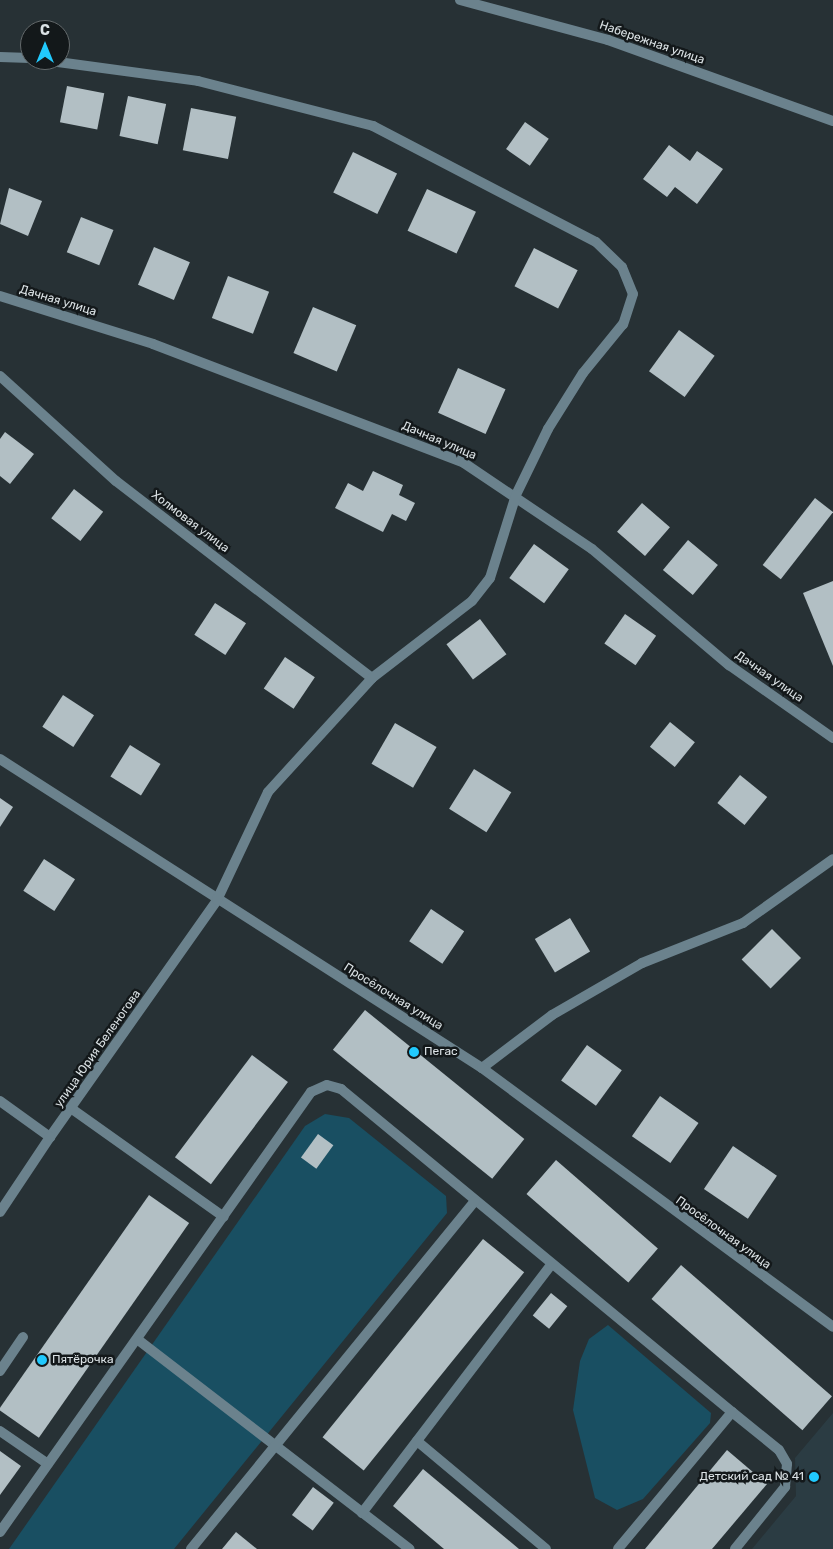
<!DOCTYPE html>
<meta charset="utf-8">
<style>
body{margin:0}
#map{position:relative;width:833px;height:1549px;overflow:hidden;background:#273135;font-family:Rubik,sans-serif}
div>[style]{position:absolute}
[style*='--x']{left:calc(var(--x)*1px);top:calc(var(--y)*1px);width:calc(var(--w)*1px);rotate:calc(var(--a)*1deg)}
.built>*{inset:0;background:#2b3c43}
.green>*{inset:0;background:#194f62}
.building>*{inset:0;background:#b2bfc4;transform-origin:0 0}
.service>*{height:10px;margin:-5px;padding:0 5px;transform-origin:5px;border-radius:5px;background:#6b828d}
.minor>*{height:10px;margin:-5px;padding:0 5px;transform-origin:5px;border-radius:5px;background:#6b828d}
.tertiary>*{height:10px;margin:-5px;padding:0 5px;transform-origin:5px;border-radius:5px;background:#6b828d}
.dots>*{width:14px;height:14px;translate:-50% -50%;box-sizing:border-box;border:2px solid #13181a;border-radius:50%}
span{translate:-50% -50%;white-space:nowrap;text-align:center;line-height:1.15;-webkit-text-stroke:5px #13181a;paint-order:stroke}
.street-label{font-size:12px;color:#dbe2e5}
.poi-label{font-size:12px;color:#dbe2e5}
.left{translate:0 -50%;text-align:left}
.right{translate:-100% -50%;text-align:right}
.north{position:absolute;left:20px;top:20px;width:50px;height:50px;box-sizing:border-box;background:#13181a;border:1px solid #63696b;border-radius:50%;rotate:0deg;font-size:14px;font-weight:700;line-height:20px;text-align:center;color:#dbe2e5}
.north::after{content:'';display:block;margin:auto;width:18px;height:22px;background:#21c9fd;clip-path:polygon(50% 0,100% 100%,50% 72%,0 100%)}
</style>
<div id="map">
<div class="built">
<i style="clip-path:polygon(833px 1413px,833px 1549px,752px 1549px,796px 1496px,795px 1458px)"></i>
</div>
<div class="green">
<i style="clip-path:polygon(325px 1114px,349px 1118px,446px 1196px,447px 1213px,174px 1549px,9px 1549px,305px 1126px)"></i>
<i style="clip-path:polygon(608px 1325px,711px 1413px,710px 1423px,643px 1499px,617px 1510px,595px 1498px,573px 1410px,580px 1361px,589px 1339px)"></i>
</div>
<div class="building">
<i style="left:67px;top:86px;width:38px;height:37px;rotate:11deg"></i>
<i style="left:128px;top:96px;width:39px;height:41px;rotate:12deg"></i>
<i style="left:191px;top:108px;width:46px;height:43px;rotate:11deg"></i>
<i style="left:525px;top:122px;width:29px;height:33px;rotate:35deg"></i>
<i style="clip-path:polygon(669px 145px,690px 161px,697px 151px,723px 169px,697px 204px,675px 187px,667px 197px,643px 179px)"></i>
<i style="left:353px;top:152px;width:49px;height:45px;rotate:26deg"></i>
<i style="clip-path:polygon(9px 188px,42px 201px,28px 236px,0 224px)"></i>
<i style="left:427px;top:189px;width:54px;height:46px;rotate:25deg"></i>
<i style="left:81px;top:217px;width:35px;height:38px;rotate:22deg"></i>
<i style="left:154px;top:247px;width:39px;height:41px;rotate:23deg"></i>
<i style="left:534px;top:248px;width:49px;height:43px;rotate:27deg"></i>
<i style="left:228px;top:276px;width:44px;height:45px;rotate:21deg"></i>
<i style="left:313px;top:307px;width:47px;height:50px;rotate:23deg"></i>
<i style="left:679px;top:330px;width:44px;height:51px;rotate:36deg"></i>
<i style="left:458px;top:368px;width:52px;height:49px;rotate:24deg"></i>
<i style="clip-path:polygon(5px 432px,34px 454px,10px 484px,0 476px,0 439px)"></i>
<i style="clip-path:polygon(373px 471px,403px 485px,399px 495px,415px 503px,406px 521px,392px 514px,383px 532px,335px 508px,348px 483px,363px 491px)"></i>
<i style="left:74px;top:489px;width:37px;height:37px;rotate:38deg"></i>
<i style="left:815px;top:498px;width:23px;height:85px;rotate:38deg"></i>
<i style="left:642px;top:503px;width:37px;height:38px;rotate:41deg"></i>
<i style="left:688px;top:540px;width:39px;height:39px;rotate:40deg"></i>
<i style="left:534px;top:544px;width:43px;height:42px;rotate:36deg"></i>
<i style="clip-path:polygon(833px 581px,833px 666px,803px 593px)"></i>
<i style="left:215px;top:603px;width:37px;height:38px;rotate:33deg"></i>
<i style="left:625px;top:614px;width:38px;height:36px;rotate:35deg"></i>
<i style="left:480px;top:619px;width:44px;height:42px;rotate:53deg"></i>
<i style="left:285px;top:657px;width:36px;height:38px;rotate:34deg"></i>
<i style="left:63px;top:695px;width:37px;height:38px;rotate:33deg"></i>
<i style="left:670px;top:722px;width:32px;height:32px;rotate:39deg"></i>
<i style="left:395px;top:723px;width:48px;height:47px;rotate:30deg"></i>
<i style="left:130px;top:745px;width:36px;height:37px;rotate:32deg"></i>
<i style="left:474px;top:769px;width:44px;height:47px;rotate:32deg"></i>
<i style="left:740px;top:775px;width:35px;height:36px;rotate:39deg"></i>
<i style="clip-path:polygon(0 798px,13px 807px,0 827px)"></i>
<i style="left:44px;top:859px;width:37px;height:38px;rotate:33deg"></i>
<i style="left:431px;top:909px;width:40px;height:39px;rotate:34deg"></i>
<i style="left:570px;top:918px;width:39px;height:41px;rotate:59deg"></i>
<i style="left:772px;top:929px;width:41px;height:43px;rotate:45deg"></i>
<i style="left:365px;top:1010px;width:205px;height:51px;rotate:39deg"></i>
<i style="left:587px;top:1045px;width:43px;height:44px;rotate:36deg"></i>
<i style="left:252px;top:1055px;width:45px;height:128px;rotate:37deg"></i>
<i style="left:660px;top:1096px;width:47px;height:49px;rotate:35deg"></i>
<i style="left:318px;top:1134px;width:19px;height:29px;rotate:36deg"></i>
<i style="left:733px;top:1146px;width:53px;height:52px;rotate:34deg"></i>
<i style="left:556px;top:1160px;width:135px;height:45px;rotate:41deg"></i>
<i style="left:149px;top:1195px;width:49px;height:262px;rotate:35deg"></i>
<i style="left:483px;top:1239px;width:53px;height:255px;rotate:39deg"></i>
<i style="left:681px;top:1265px;width:200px;height:45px;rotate:41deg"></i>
<i style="left:551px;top:1293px;width:21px;height:29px;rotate:39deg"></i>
<i style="clip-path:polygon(727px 1450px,767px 1484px,712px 1549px,645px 1549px)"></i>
<i style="clip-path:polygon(0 1451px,21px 1466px,0 1495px)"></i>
<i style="clip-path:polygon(423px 1469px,519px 1549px,444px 1549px,393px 1506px)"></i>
<i style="left:313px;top:1487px;width:26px;height:35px;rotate:37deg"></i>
<i style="clip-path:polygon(236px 1532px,257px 1549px,222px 1549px)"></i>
</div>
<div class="service">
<i style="--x:0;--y:57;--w:30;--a:2"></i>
<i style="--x:43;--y:60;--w:156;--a:7.7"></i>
<i style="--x:198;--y:81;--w:181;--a:14.4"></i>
<i style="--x:373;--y:126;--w:251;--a:27.5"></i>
<i style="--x:596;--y:242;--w:36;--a:44"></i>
<i style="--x:622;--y:267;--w:29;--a:68"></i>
<i style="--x:633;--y:294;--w:32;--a:108"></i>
<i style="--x:623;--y:324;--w:63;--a:129.2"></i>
<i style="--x:583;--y:373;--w:66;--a:122"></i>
<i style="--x:548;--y:429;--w:73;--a:115.9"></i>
<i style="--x:482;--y:1068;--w:88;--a:-37.1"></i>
<i style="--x:552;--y:1015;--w:104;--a:-30"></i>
<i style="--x:642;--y:963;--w:109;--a:-21.6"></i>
<i style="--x:743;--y:923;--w:110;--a:-35.4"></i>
<i style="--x:72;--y:1109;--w:186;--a:35.4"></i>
<i style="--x:137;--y:1339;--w:344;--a:37.6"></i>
<i style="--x:0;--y:1371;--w:41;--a:-55.9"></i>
<i style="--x:732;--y:1412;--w:60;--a:39"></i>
<i style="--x:779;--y:1450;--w:16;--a:60"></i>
<i style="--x:787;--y:1464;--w:23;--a:95"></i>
<i style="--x:0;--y:1431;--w:58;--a:34.5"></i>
<i style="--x:417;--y:1441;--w:168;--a:39.9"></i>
<i style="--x:362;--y:1513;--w:313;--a:-52.7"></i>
<i style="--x:0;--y:1532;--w:539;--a:-54.75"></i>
<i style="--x:311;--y:1092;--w:17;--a:-24"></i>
<i style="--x:327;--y:1085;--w:15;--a:16"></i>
<i style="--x:341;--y:1089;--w:507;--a:39.56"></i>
<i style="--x:732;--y:1412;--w:178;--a:129.8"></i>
<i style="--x:191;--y:1549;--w:449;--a:-50.8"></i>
</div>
<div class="minor">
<i style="--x:0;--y:296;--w:160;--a:17.4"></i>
<i style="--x:153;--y:344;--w:333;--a:20.9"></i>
<i style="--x:464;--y:463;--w:154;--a:33.9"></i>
<i style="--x:592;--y:549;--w:180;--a:40.3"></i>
<i style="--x:729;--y:665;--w:127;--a:35.1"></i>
<i style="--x:0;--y:376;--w:156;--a:42.2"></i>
<i style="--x:116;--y:481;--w:323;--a:37.6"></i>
<i style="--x:0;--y:759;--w:573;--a:32.66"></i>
<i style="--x:482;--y:1068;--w:436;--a:36.4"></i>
<i style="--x:50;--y:1137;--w:290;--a:-54.8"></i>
<i style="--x:217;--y:900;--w:119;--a:-64.7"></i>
<i style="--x:268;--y:792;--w:154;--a:-47.6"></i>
<i style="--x:372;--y:678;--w:126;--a:-37.6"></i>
<i style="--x:472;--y:601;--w:29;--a:-52"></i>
<i style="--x:490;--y:578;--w:87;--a:-72.6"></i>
<i style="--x:735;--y:1549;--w:80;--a:-51.1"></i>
</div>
<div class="tertiary">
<i style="--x:460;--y:0;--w:153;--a:15.1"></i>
<i style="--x:608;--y:40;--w:239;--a:19.8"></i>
<i style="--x:0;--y:1101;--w:62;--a:35.8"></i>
<i style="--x:50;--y:1137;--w:90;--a:123.7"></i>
</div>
<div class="dots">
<i style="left:414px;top:1052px;background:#21c9fd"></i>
<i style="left:42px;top:1360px;background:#21c9fd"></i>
<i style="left:814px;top:1477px;background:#21c9fd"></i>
</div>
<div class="street-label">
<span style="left:652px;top:43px;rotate:19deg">Набережная улица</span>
<span style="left:58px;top:301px;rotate:17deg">Дачная улица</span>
<span style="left:439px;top:441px;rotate:23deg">Дачная улица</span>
<span style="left:190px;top:522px;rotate:37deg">Холмовая улица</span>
<span style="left:769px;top:677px;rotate:35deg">Дачная улица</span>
<span style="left:393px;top:997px;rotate:32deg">Просёлочная улица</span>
<span style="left:98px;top:1049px;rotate:-55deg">улица Юрия Беленогова</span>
<span style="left:723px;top:1233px;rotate:36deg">Просёлочная улица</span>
</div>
<div class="poi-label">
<span class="left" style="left:424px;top:1052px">Пегас</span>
<span class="left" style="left:52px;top:1360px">Пятёрочка</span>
<span class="right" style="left:804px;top:1477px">Детский сад № 41</span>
</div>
<div class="north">С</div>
</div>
